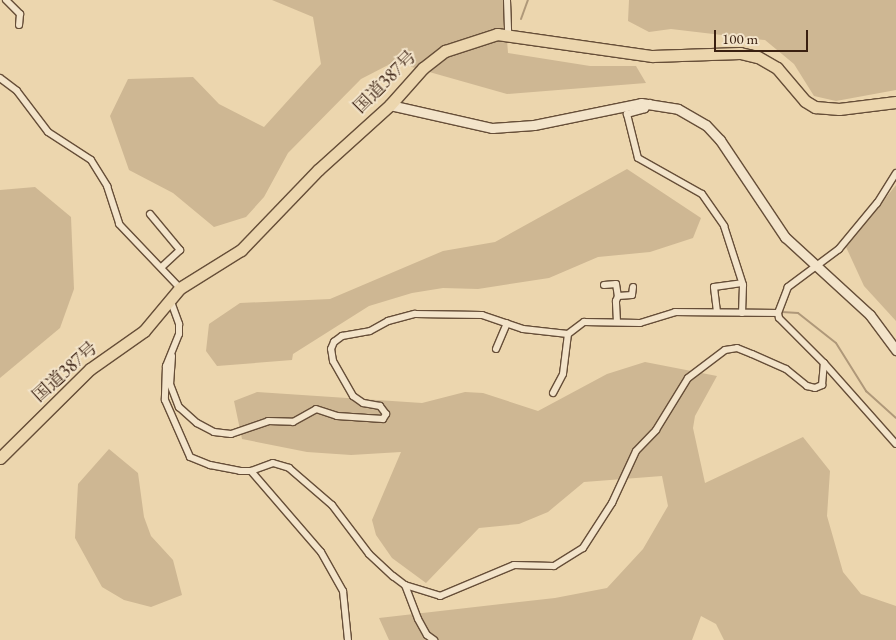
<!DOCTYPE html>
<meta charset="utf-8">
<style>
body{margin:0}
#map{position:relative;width:896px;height:640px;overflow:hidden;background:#ecd6ae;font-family:"EB Garamond","Noto Serif JP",serif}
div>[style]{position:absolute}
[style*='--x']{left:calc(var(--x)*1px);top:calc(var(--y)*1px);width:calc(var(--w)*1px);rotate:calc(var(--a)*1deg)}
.green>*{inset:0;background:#ceb793}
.stream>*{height:2px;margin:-1px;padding:0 1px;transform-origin:1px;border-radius:1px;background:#af9879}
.roads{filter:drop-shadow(1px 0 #664e38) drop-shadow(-1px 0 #664e38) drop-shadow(0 1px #664e38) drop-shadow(0 -1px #664e38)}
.street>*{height:6px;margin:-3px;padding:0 3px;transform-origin:3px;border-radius:3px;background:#f3e4ca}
.secondary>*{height:9px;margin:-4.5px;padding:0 4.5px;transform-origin:4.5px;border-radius:4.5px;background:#f3e4ca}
.highway>*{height:11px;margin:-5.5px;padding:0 5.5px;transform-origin:5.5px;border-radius:5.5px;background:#ecd6ae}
span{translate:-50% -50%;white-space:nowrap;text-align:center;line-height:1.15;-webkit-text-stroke:4px #f3e4ca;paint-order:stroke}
.street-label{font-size:18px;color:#3a2011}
.scale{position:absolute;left:714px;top:30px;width:94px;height:22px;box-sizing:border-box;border:2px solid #3a2011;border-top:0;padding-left:6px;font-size:15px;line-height:18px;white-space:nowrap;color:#3a2011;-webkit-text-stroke:4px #f3e4ca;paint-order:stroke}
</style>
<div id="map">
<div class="green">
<i style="clip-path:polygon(272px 0,504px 0,508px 53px,590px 66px,636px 66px,646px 83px,507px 94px,394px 62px,361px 79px,288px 153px,264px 197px,246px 217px,214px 227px,173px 193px,129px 170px,110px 116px,128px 79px,193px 77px,219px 104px,264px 127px,321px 64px,313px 17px)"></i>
<i style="clip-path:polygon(629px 0,896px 0,896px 90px,836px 101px,814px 96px,794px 64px,765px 40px,671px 29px,649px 32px,628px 21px)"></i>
<i style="clip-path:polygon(627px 169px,701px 218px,693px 238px,650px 252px,598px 257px,549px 278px,478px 289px,443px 288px,412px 293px,369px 306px,293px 354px,292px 360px,217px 366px,206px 351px,209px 324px,240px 303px,330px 299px,443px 251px,495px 242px)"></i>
<i style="clip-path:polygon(896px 185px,896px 321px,864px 286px,846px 247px)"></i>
<i style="clip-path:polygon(35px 187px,71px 217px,74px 289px,60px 328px,0 378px,0 190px)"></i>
<i style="clip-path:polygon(645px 362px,717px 376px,695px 416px,693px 428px,705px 483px,803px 437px,830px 471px,827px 516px,843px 572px,861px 594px,896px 606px,896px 640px,724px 640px,716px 624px,701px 616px,692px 640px,389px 640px,379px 618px,555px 598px,607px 588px,643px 549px,668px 506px,662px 476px,584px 482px,548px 512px,519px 524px,479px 528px,426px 583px,392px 558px,376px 535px,372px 520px,401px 452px,351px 455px,307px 452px,242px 439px,234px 401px,257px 392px,422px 403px,465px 392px,483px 393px,538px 411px,607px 374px)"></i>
<i style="clip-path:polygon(109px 449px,138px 473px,144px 517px,151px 536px,173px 560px,182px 595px,151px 607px,124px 600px,102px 587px,75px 538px,78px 484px)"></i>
</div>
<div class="stream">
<i style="--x:521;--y:19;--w:20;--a:-70"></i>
<i style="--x:782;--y:312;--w:16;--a:4"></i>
<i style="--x:798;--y:313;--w:48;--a:38.3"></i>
<i style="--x:836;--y:343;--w:57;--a:58"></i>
<i style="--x:866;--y:391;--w:40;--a:42"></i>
</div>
<div class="roads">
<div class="street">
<i style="--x:6;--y:0;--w:20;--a:45"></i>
<i style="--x:20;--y:14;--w:11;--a:95"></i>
<i style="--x:507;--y:0;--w:35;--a:88"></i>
<i style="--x:0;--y:78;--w:21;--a:37"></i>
<i style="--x:17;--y:91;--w:51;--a:52.9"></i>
<i style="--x:48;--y:132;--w:51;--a:33.1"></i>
<i style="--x:91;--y:160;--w:31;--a:58"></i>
<i style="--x:107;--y:186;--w:40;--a:72"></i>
<i style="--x:119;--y:224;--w:88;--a:46.4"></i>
<i style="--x:650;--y:103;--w:8;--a:130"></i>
<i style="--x:645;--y:109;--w:19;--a:164"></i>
<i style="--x:627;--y:114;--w:45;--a:76"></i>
<i style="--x:638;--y:158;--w:73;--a:29.4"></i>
<i style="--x:702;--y:194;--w:39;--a:55"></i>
<i style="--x:724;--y:226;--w:62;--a:72.1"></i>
<i style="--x:743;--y:285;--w:28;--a:92"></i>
<i style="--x:896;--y:173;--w:36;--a:122"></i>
<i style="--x:877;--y:203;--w:60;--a:129.6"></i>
<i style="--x:839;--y:249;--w:64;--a:143.3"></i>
<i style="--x:788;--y:287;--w:28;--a:111"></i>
<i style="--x:778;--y:313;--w:5;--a:79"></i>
<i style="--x:779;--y:318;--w:64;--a:45"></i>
<i style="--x:824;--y:363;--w:108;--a:48.4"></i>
<i style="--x:150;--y:214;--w:47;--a:50.2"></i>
<i style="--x:180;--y:250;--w:25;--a:137"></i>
<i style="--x:604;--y:285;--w:12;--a:-5"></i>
<i style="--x:616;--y:284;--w:12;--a:81"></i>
<i style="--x:170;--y:299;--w:27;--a:70"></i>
<i style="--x:179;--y:324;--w:10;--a:90"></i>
<i style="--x:179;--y:334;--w:35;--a:112"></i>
<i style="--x:166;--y:366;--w:34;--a:92"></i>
<i style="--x:165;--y:400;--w:62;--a:66.3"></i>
<i style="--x:190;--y:457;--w:22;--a:22"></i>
<i style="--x:210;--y:465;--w:31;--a:11"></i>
<i style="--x:240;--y:471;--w:11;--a:0"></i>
<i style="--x:251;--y:471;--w:23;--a:-20"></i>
<i style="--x:273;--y:463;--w:17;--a:17"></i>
<i style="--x:289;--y:468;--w:57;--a:40.7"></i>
<i style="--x:332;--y:505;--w:61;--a:52.9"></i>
<i style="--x:369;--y:554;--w:33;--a:43"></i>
<i style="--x:393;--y:576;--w:15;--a:37"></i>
<i style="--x:405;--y:585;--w:37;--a:17"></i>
<i style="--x:440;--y:596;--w:80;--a:-22.7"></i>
<i style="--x:514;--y:565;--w:40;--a:1.4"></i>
<i style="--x:554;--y:566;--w:34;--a:-32"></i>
<i style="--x:583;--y:548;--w:54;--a:-57.2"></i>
<i style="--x:612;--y:503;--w:57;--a:-65.2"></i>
<i style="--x:636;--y:451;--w:29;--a:-46"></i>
<i style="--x:656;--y:430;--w:61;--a:-58.4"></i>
<i style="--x:688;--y:378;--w:46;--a:-37.1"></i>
<i style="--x:725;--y:350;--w:12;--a:-9"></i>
<i style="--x:737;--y:348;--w:16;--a:22"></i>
<i style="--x:752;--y:354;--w:37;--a:24"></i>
<i style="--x:786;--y:369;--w:27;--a:39"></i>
<i style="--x:807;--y:386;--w:8;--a:14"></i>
<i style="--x:815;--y:388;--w:8;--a:-23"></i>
<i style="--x:822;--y:385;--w:22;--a:-85"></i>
<i style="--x:717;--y:312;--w:25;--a:-97"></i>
<i style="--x:714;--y:287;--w:28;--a:-8"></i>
<i style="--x:617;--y:322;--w:21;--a:-93"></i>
<i style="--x:616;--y:301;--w:5;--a:-68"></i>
<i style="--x:618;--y:296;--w:14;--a:-4"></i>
<i style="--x:632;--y:295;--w:8;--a:-83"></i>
<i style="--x:496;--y:349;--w:28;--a:-67"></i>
<i style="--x:172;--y:356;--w:28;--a:94"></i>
<i style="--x:170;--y:384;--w:25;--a:69"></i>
<i style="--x:179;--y:407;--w:24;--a:42"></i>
<i style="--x:197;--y:423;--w:19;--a:28"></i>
<i style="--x:214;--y:432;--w:17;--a:7"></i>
<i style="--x:231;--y:434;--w:39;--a:-19"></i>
<i style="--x:268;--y:421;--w:25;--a:2"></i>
<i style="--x:293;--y:422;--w:26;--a:-29"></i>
<i style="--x:316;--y:409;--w:22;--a:18"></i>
<i style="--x:337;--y:416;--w:46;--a:3.7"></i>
<i style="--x:383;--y:419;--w:6;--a:-59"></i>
<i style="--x:386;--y:414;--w:10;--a:-127"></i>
<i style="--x:380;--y:406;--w:17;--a:-170"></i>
<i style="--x:363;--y:403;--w:12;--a:-145"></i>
<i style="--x:353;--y:396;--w:40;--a:-119.7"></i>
<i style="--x:333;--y:361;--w:12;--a:-99"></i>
<i style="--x:331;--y:349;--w:8;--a:-67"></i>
<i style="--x:334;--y:342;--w:10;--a:-37"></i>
<i style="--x:342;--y:336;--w:28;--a:-10"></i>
<i style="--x:370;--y:331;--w:21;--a:-29"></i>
<i style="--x:388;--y:321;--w:28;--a:-15"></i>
<i style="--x:415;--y:314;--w:67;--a:0.9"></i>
<i style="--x:482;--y:315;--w:43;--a:18.9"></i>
<i style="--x:523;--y:329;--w:45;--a:6.3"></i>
<i style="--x:553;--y:393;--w:21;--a:-62"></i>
<i style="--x:563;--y:374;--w:40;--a:-82.9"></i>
<i style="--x:568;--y:334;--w:20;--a:-37"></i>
<i style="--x:584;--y:322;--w:56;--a:1"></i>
<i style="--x:640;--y:323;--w:37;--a:-17"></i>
<i style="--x:675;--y:312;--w:103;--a:0.6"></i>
<i style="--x:251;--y:471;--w:107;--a:49.2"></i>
<i style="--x:321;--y:552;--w:45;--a:60.6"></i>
<i style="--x:343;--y:591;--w:49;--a:84.2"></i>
<i style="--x:405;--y:585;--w:36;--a:69"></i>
<i style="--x:418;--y:619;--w:18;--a:61"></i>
<i style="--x:427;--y:635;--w:9;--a:36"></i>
</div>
<div class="secondary">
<i style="--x:390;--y:105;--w:105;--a:12.7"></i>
<i style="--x:492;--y:128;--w:42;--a:-4.1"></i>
<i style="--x:534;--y:125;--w:109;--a:-11.6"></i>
<i style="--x:641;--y:103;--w:37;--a:9"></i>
<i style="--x:678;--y:109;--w:32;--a:30"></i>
<i style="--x:706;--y:125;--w:21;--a:47"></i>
<i style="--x:720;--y:140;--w:117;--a:56.2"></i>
<i style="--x:785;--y:237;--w:115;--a:42.5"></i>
<i style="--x:870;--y:315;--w:44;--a:53.4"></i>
</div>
<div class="highway">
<i style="--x:0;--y:458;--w:127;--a:-44.7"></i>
<i style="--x:90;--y:369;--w:66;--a:-35.1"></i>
<i style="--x:144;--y:331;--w:56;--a:-50.1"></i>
<i style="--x:180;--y:288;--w:72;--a:-31.9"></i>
<i style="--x:241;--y:250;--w:111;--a:-46.1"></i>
<i style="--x:318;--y:170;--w:97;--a:-42.1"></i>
<i style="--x:390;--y:105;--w:50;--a:-48.3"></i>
<i style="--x:423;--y:68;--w:28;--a:-38"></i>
<i style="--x:445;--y:51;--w:55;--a:-18.1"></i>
<i style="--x:497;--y:34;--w:157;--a:8.1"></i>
<i style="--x:652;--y:56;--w:88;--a:-2"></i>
<i style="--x:740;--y:53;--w:18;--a:13"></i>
<i style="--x:758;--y:57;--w:22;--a:30"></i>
<i style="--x:777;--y:68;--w:43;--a:49.7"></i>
<i style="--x:805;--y:101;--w:12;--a:31"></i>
<i style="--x:815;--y:107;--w:24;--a:5"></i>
<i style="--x:839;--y:109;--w:57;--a:-7"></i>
</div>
</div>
<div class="street-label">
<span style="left:385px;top:82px;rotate:-45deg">国道387号</span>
<span style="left:65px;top:372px;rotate:-42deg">国道387号</span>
</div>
<div class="scale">100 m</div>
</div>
